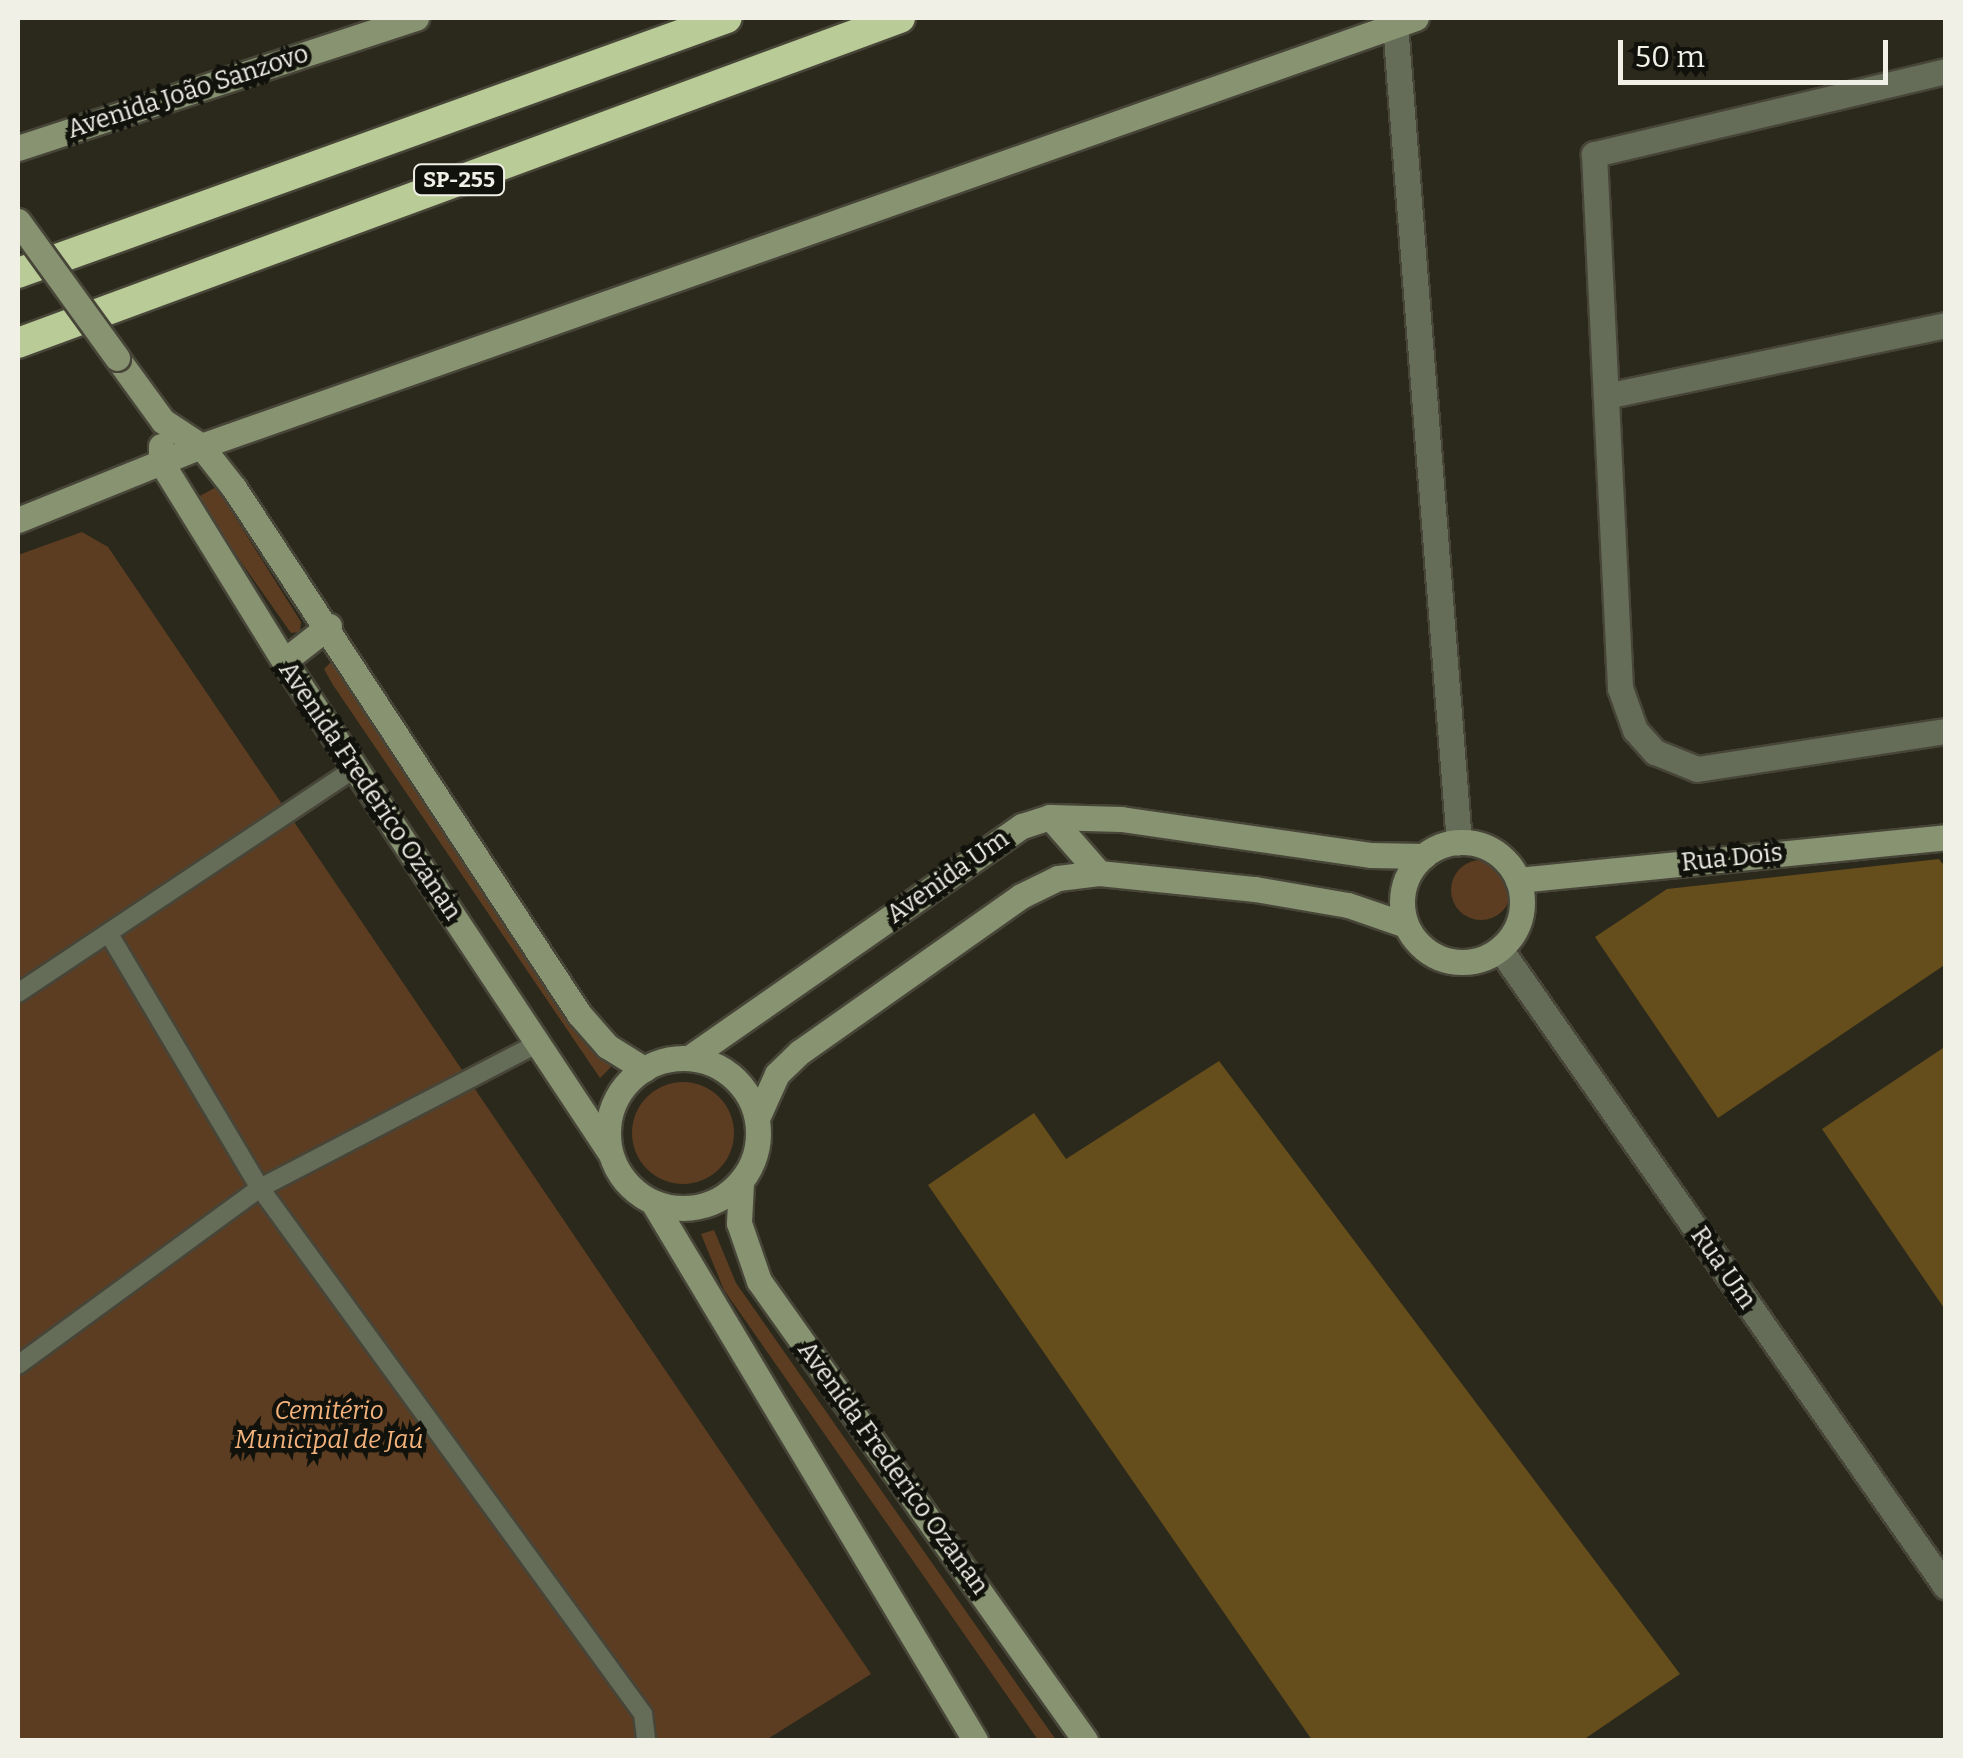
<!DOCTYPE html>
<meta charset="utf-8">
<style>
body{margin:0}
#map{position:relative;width:1963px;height:1758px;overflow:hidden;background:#2b291c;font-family:Bitter,serif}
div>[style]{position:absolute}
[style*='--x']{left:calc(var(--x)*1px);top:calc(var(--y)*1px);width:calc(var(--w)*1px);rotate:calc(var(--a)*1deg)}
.green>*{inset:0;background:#5c3d22}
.round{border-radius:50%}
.building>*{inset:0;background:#664d1c}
.roads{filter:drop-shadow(2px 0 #474538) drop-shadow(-2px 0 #474538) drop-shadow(0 2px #474538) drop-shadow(0 -2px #474538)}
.lane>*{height:18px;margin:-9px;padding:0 9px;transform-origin:9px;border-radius:9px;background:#656c57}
.street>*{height:25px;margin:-12.5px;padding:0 12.5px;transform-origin:12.5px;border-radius:12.5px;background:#656c57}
.secondary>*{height:25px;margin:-12.5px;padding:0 12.5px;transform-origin:12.5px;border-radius:12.5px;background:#879371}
.secondary>.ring{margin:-12.5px;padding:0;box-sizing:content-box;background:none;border:25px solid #879371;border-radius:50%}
.highway>*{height:30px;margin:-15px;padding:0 15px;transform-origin:15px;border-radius:15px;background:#b9cb96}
.bridges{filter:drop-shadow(2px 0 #474538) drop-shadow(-2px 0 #474538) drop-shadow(0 2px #474538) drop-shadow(0 -2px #474538)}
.secondary-bridge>*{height:25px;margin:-12.5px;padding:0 12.5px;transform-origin:12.5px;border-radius:12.5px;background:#879371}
span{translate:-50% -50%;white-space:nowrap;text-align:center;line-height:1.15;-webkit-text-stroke:9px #12120c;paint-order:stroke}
.shield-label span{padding:2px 8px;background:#12120c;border:2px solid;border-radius:8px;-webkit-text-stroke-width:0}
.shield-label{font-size:22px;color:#f1f0e7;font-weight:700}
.street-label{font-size:25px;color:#f1f0e7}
.park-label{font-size:25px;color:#f4b37d;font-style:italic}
.frame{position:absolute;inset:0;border:20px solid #f1f0e7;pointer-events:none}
.scale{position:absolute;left:1618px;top:40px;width:270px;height:45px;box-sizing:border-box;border:5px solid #f1f0e7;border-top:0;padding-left:12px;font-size:30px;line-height:35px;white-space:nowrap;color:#f1f0e7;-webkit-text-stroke:8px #12120c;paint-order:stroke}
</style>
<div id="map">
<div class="green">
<i style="clip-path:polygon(222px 484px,230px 509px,301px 622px,300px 632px,291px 633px,196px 498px)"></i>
<i style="clip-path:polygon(82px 532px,108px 547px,871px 1674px,766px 1740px,18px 1740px,18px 555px)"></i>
<i style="clip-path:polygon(333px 660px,569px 1020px,611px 1067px,600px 1078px,333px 685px,324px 669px)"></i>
<i class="round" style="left:1451px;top:860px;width:60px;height:60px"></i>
<i class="round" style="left:632px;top:1082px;width:102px;height:102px"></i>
<i style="clip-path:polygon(714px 1230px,736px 1283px,1056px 1740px,1038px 1740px,724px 1290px,701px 1234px)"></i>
</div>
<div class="building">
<i style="clip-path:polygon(1939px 859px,1946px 868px,1946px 964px,1718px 1118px,1595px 937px,1667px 889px)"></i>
<i style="clip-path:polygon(1946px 1046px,1946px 1311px,1822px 1129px)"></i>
<i style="clip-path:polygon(1219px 1061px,1680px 1674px,1583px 1740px,1312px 1740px,928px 1185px,1034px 1113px,1066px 1159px)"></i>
</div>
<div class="roads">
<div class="lane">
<i style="--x:109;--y:934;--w:295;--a:59.3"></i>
<i style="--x:260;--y:1188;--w:651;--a:53.94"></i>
<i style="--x:643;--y:1714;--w:26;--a:83"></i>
<i style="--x:18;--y:993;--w:405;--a:-33.7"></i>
<i style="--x:18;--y:1365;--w:300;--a:-36.2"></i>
<i style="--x:260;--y:1188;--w:314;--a:-27.5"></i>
</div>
<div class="street">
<i style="--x:1395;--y:24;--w:821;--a:85.53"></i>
<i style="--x:1946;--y:71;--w:362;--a:166.7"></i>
<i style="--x:1594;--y:154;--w:535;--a:87.21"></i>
<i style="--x:1620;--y:688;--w:45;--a:70.3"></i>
<i style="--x:1635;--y:730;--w:30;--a:48"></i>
<i style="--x:1655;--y:752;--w:45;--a:22"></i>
<i style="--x:1697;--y:769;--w:252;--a:-8.7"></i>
<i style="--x:1606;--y:396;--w:347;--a:-11.8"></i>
<i style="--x:1500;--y:949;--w:778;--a:55.04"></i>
</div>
<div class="secondary">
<i style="--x:18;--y:148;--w:419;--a:-18.1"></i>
<i style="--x:117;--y:358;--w:78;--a:53.9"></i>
<i style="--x:163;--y:421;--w:45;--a:33.3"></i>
<i style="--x:201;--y:446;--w:53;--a:51.8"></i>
<i style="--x:234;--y:488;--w:629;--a:56.74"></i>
<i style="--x:579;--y:1014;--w:43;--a:48.8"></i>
<i style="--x:607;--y:1046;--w:44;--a:31.9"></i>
<i style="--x:161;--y:446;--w:16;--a:90"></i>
<i style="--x:161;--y:462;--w:234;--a:58.3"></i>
<i style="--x:284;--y:661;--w:588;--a:56.45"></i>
<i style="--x:18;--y:520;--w:197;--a:-22"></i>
<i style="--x:201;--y:446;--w:1288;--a:-19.41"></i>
<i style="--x:284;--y:661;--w:57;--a:-37.9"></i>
<i style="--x:1050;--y:817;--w:74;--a:48.8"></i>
<i class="ring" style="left:1402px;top:842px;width:95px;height:95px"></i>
<i style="--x:1518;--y:880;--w:430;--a:-5.7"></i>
<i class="ring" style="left:608px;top:1058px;width:125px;height:125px"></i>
<i style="--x:689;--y:1058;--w:406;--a:-34.9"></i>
<i style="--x:1022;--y:826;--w:29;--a:-18"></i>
<i style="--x:1050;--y:817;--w:71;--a:1.6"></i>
<i style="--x:1121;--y:819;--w:253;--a:8.2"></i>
<i style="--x:1371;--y:855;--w:53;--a:1.1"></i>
<i style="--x:758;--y:1116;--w:46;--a:-65.7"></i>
<i style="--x:777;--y:1074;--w:32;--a:-44"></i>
<i style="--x:800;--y:1052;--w:271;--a:-35.2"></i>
<i style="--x:1021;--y:896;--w:41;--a:-25.9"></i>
<i style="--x:1058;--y:878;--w:41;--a:-7"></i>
<i style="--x:1099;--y:873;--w:157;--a:5.9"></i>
<i style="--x:1255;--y:889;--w:94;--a:9.8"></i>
<i style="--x:1348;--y:905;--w:61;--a:19"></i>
<i style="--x:741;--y:1183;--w:40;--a:92.9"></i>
<i style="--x:739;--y:1223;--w:61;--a:71"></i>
<i style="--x:759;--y:1281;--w:563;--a:54.62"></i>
<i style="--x:654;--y:1204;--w:625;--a:59.08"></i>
</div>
<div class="highway">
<i style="--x:18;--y:273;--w:753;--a:-19.78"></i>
<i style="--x:18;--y:343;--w:940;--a:-20.23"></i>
</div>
</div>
<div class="bridges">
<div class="secondary-bridge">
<i style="--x:18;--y:221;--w:169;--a:54.1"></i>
</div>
</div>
<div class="shield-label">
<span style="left:459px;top:180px">SP-255</span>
</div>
<div class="street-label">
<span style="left:188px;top:92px;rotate:-18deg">Avenida João Sanzovo</span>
<span style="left:370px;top:791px;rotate:56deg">Avenida Frederico Ozanan</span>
<span style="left:1732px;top:858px;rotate:-6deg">Rua Dois</span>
<span style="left:948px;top:877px;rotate:-35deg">Avenida Um</span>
<span style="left:1723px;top:1268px;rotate:55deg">Rua Um</span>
<span style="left:893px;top:1468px;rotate:54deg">Avenida Frederico Ozanan</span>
</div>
<div class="park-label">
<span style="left:329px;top:1426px">Cemitério<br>Municipal de Jaú</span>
</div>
<div class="frame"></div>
<div class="scale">50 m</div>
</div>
